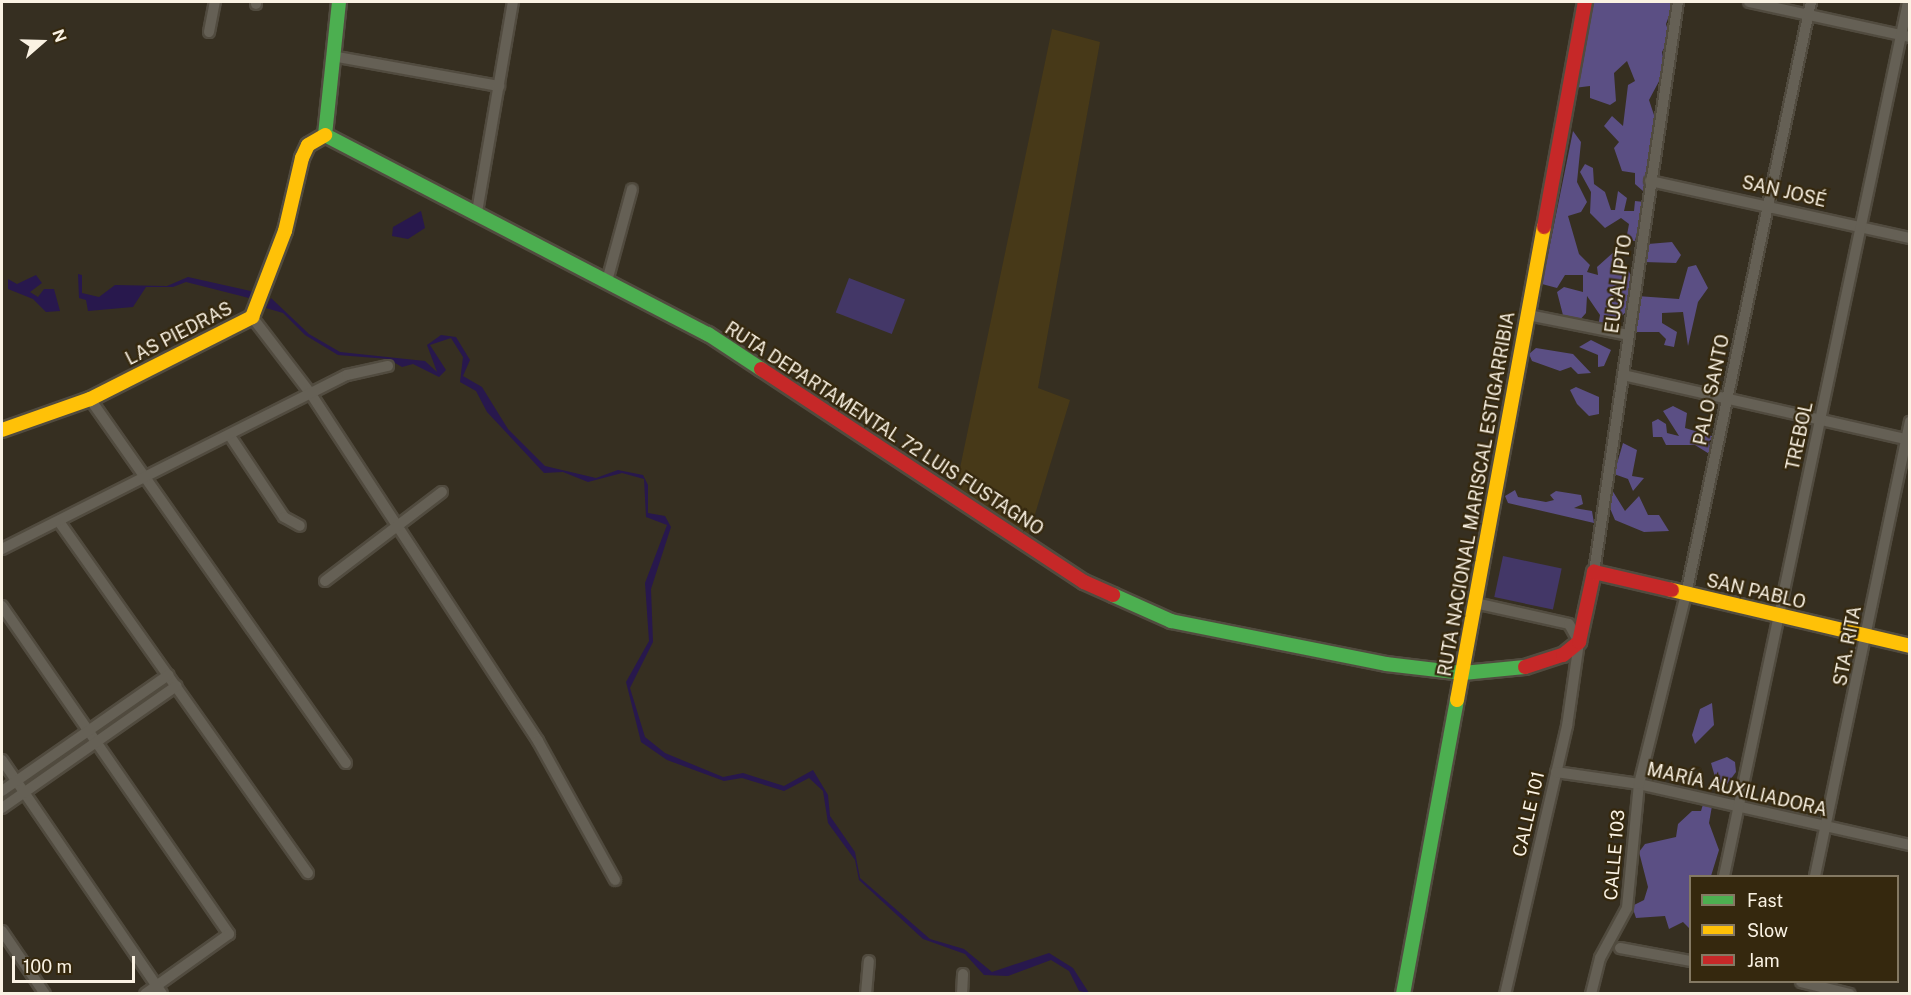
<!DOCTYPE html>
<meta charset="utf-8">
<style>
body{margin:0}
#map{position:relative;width:1911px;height:995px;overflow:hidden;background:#362f21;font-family:"Public Sans",sans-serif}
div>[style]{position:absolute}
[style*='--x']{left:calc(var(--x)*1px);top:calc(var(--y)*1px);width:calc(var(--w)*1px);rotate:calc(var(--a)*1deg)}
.built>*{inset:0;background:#473918}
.green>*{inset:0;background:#433767;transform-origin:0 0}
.forest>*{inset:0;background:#5b4f84}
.water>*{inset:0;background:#28184d}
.roads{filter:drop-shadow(2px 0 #514b3f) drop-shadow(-2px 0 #514b3f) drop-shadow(0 2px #514b3f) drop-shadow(0 -2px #514b3f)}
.street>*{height:10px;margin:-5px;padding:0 5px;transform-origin:5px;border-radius:5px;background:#656055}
.fast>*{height:14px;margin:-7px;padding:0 7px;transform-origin:7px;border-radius:7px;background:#4caf50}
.slow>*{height:14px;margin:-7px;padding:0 7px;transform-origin:7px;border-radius:7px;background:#ffc107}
.jam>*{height:14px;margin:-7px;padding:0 7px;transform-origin:7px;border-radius:7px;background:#c62828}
span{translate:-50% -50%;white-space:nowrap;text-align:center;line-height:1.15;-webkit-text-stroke:4.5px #35280e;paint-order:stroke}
.street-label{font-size:18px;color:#faf2e3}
.frame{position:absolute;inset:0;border:3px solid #faf2e3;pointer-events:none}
.legend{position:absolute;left:1689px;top:875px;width:210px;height:108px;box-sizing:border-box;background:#35280e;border:2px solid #847963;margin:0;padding:8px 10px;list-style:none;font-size:18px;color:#faf2e3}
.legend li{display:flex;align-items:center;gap:12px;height:30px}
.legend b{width:30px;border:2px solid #847963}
.north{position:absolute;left:12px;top:12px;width:60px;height:60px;-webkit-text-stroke:4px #35280e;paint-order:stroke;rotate:70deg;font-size:16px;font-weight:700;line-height:24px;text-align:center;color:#faf2e3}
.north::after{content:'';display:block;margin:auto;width:21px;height:27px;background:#faf2e3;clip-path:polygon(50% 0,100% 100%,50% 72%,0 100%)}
.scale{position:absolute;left:12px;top:956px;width:123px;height:27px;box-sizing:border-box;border:3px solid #faf2e3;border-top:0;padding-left:8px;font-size:18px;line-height:21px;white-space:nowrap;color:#faf2e3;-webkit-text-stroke:4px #35280e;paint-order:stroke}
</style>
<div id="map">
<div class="built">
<i style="clip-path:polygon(1052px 29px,1100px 42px,1038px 388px,1070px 400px,1028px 537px,956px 487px)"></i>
</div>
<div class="green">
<i style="left:849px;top:278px;width:60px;height:37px;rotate:21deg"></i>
<i style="left:1503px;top:556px;width:60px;height:42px;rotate:12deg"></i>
</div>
<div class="forest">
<i style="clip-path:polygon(1590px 2px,1674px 2px,1666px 24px,1670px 37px,1662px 52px,1665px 70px,1649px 100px,1656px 121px,1643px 191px,1635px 184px,1635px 173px,1622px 171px,1614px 148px,1619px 142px,1604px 126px,1612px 116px,1623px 126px,1628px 85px,1635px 81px,1627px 61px,1614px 73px,1616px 101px,1610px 105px,1590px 98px,1590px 86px,1574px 88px)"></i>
<i style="clip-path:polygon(1573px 131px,1581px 142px,1577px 182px,1587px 202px,1581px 212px,1568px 216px,1579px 254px,1590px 265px,1587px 272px,1598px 275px,1597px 267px,1616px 250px,1635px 282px,1627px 311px,1611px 326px,1598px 327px,1600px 315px,1587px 296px,1586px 313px,1578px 322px,1564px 319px,1557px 292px,1564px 287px,1583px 292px,1583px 275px,1565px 275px,1557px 288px,1542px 284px)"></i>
<i style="clip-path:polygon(1585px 164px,1593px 168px,1594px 184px,1605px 192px,1611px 210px,1615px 210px,1618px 191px,1627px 198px,1624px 211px,1634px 211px,1635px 201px,1644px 202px,1635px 241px,1626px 240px,1629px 224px,1621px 218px,1605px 228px,1590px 213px,1591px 192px,1580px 172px)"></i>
<i style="clip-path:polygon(1672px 242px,1681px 255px,1676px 263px,1644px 262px,1648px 244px)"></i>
<i style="clip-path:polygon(1696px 265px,1708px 288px,1698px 302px,1688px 346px,1683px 312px,1662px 313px,1662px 323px,1677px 332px,1674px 347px,1664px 345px,1666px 339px,1659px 332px,1637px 332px,1637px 296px,1679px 299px,1688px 267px)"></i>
<i style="clip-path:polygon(1591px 340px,1611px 350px,1604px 366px,1598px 367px,1598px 355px,1579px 347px)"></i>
<i style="clip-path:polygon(1536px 348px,1573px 354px,1591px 373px,1578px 374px,1571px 367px,1560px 371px,1532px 361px,1529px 354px)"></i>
<i style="clip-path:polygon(1576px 387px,1599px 397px,1599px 414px,1589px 416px,1577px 404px,1570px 390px)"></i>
<i style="clip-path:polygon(1673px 406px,1687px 413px,1685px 428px,1715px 437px,1709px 441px,1711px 455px,1695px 445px,1666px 445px,1662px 437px,1653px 437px,1652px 422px,1658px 419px,1666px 424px,1667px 433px,1679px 436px,1663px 411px)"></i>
<i style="clip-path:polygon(1623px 443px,1637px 450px,1632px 476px,1644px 478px,1633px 491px,1628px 479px,1614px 474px)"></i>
<i style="clip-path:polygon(1515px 490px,1518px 497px,1546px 502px,1554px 500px,1550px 495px,1556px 491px,1581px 495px,1583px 504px,1574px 508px,1592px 511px,1594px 523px,1508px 503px,1505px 496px)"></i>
<i style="clip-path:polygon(1612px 490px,1625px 511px,1639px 496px,1648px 515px,1659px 515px,1669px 531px,1644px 532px,1615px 520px,1609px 506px)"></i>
<i style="clip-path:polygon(1712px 703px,1714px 725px,1695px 744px,1692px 735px,1700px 709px)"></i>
<i style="clip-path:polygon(1727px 757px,1735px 762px,1736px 772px,1727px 784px,1717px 784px,1711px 763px)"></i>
<i style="clip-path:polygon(1704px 801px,1712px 806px,1709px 823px,1719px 850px,1711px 876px,1690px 876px,1690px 929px,1683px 922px,1669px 929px,1665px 916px,1636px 918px,1632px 906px,1644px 900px,1648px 887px,1639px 852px,1645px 844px,1676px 837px,1678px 824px,1692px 811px,1701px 811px)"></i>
</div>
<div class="water">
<i style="clip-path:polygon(421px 211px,425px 228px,408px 239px,392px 236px,393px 227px)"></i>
<i style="clip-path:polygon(78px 274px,82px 275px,82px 293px,99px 297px,115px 285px,167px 286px,188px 277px,255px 292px,249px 298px,186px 282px,173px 287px,146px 287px,133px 307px,88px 311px,86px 300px,79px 298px)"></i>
<i style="clip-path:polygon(36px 275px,42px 283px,30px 292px,38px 297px,44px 289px,54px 289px,60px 311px,46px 312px,33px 299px,8px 289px,8px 279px,17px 284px)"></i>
<i style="clip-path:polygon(271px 298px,309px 334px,340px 352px,425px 361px,437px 372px,427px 345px,441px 335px,456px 337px,470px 360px,463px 376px,482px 387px,508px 429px,545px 466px,596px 478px,618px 470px,643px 475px,648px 485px,648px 513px,665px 516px,671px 527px,651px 589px,653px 642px,630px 688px,645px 737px,665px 753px,723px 777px,743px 773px,784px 786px,813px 770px,828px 795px,830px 816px,855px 852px,860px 878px,930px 939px,964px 949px,992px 972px,1049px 953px,1073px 968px,1089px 993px,1079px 991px,1069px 971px,1051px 960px,1008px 976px,984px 975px,965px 954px,923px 939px,859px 880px,855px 860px,828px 823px,823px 791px,809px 778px,784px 791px,742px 778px,724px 781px,667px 760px,641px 742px,626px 682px,649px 641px,645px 583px,667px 525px,646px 517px,644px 479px,622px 473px,588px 482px,563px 472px,544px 473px,487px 412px,476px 391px,460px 382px,463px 357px,451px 338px,430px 345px,446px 370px,439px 377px,413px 364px,402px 367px,388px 359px,338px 355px,305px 335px,283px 313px,266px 308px)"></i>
</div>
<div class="roads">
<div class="street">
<i style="--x:1749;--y:2;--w:165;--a:12.3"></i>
<i style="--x:256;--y:4;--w:2;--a:-90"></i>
<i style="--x:209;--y:32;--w:31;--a:-79"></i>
<i style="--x:332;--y:56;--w:170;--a:10.2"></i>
<i style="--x:1650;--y:181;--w:266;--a:12.4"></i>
<i style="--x:477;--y:212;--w:213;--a:-80.3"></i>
<i style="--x:607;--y:281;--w:95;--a:-74.8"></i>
<i style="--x:1528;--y:315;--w:102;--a:11.3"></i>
<i style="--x:252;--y:317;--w:97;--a:52.5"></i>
<i style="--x:311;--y:394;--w:415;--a:56.8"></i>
<i style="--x:538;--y:741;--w:159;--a:61"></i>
<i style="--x:1623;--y:375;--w:294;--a:12.8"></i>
<i style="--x:90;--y:399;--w:445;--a:54.9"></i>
<i style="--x:230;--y:436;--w:97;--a:56.3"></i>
<i style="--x:284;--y:517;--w:18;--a:29"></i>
<i style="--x:60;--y:523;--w:429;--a:54.7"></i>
<i style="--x:2;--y:549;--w:386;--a:-26.8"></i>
<i style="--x:347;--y:375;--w:42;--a:-12.4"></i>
<i style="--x:1594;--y:572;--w:576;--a:-81.62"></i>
<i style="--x:325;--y:581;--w:147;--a:-37.3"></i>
<i style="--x:1475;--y:603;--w:96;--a:12.6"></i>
<i style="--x:1569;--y:624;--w:21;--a:61"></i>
<i style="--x:1579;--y:642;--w:85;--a:98.1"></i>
<i style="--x:1567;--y:726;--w:275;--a:103"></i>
<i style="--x:2;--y:606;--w:399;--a:55.3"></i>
<i style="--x:229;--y:934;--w:103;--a:144.5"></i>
<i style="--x:2;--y:760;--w:283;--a:55.6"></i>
<i style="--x:1556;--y:772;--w:84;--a:8.2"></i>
<i style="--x:1639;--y:784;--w:278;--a:12.7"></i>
<i style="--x:2;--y:791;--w:203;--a:-34.9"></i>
<i style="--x:2;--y:808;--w:213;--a:-35"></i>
<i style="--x:1724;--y:876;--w:893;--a:-78.11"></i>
<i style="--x:1815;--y:876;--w:464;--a:-78.2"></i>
<i style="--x:2;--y:931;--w:76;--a:55.7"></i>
<i style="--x:1620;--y:948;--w:71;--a:10.5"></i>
<i style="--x:1801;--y:982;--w:50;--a:13.8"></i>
<i style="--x:866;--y:994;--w:33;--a:-85"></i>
<i style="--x:962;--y:994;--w:20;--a:-87"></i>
<i style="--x:1591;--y:994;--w:37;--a:-76"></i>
<i style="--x:1600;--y:958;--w:57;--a:-61.6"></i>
<i style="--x:1627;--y:908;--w:125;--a:-84.5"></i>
<i style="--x:1639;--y:784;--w:196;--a:-76.1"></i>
<i style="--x:1686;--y:594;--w:605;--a:-78.08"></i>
</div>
<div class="fast">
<i style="--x:325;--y:135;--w:432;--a:27.5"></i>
<i style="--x:708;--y:334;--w:64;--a:33.4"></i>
<i style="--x:325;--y:135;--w:134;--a:-84"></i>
<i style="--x:1113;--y:595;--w:64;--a:24.1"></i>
<i style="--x:1171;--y:621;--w:219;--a:11.3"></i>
<i style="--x:1386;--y:664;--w:78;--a:6.7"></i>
<i style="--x:1463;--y:673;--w:62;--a:-5.5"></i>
<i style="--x:1403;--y:994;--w:299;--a:-79.6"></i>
</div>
<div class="slow">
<i style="--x:2;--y:430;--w:93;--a:-19.4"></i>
<i style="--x:90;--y:399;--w:182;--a:-26.8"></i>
<i style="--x:252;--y:317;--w:92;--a:-69"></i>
<i style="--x:285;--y:231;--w:75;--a:-76.9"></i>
<i style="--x:302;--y:158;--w:14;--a:-65"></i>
<i style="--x:308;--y:145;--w:20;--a:-30"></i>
<i style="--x:1672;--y:590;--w:244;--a:13.2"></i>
<i style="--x:1457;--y:700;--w:481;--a:-79.6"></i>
</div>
<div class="jam">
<i style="--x:1544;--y:227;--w:229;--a:-79.7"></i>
<i style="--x:761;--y:369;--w:387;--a:33.4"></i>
<i style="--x:1084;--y:582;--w:32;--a:24"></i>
<i style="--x:1525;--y:667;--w:40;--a:-18"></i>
<i style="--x:1563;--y:655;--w:21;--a:-39"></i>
<i style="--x:1579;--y:642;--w:72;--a:-77.9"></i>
<i style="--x:1594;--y:572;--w:80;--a:13"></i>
</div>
</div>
<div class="street-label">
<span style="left:1784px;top:192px;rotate:13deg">SAN JOSÉ</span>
<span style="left:1619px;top:284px;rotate:-82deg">EUCALIPTO</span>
<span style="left:179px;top:334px;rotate:-27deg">LAS PIEDRAS</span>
<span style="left:1712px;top:390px;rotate:-78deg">PALO SANTO</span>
<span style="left:884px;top:429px;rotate:33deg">RUTA DEPARTAMENTAL 72 LUIS FUSTAGNO</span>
<span style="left:1800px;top:436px;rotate:-78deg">TREBOL</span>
<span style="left:1477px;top:494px;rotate:-80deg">RUTA NACIONAL MARISCAL ESTIGARRIBIA</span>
<span style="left:1756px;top:592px;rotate:13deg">SAN PABLO</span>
<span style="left:1848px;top:646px;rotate:-79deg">STA. RITA</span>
<span style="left:1737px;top:790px;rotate:13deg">MARÍA AUXILIADORA</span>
<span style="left:1529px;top:814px;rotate:-77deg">CALLE 101</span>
<span style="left:1615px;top:855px;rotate:-85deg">CALLE 103</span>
</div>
<div class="frame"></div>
<ul class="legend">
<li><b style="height:8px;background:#4caf50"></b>Fast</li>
<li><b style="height:8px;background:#ffc107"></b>Slow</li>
<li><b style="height:8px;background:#c62828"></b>Jam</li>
</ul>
<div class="north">N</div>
<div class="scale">100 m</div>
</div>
